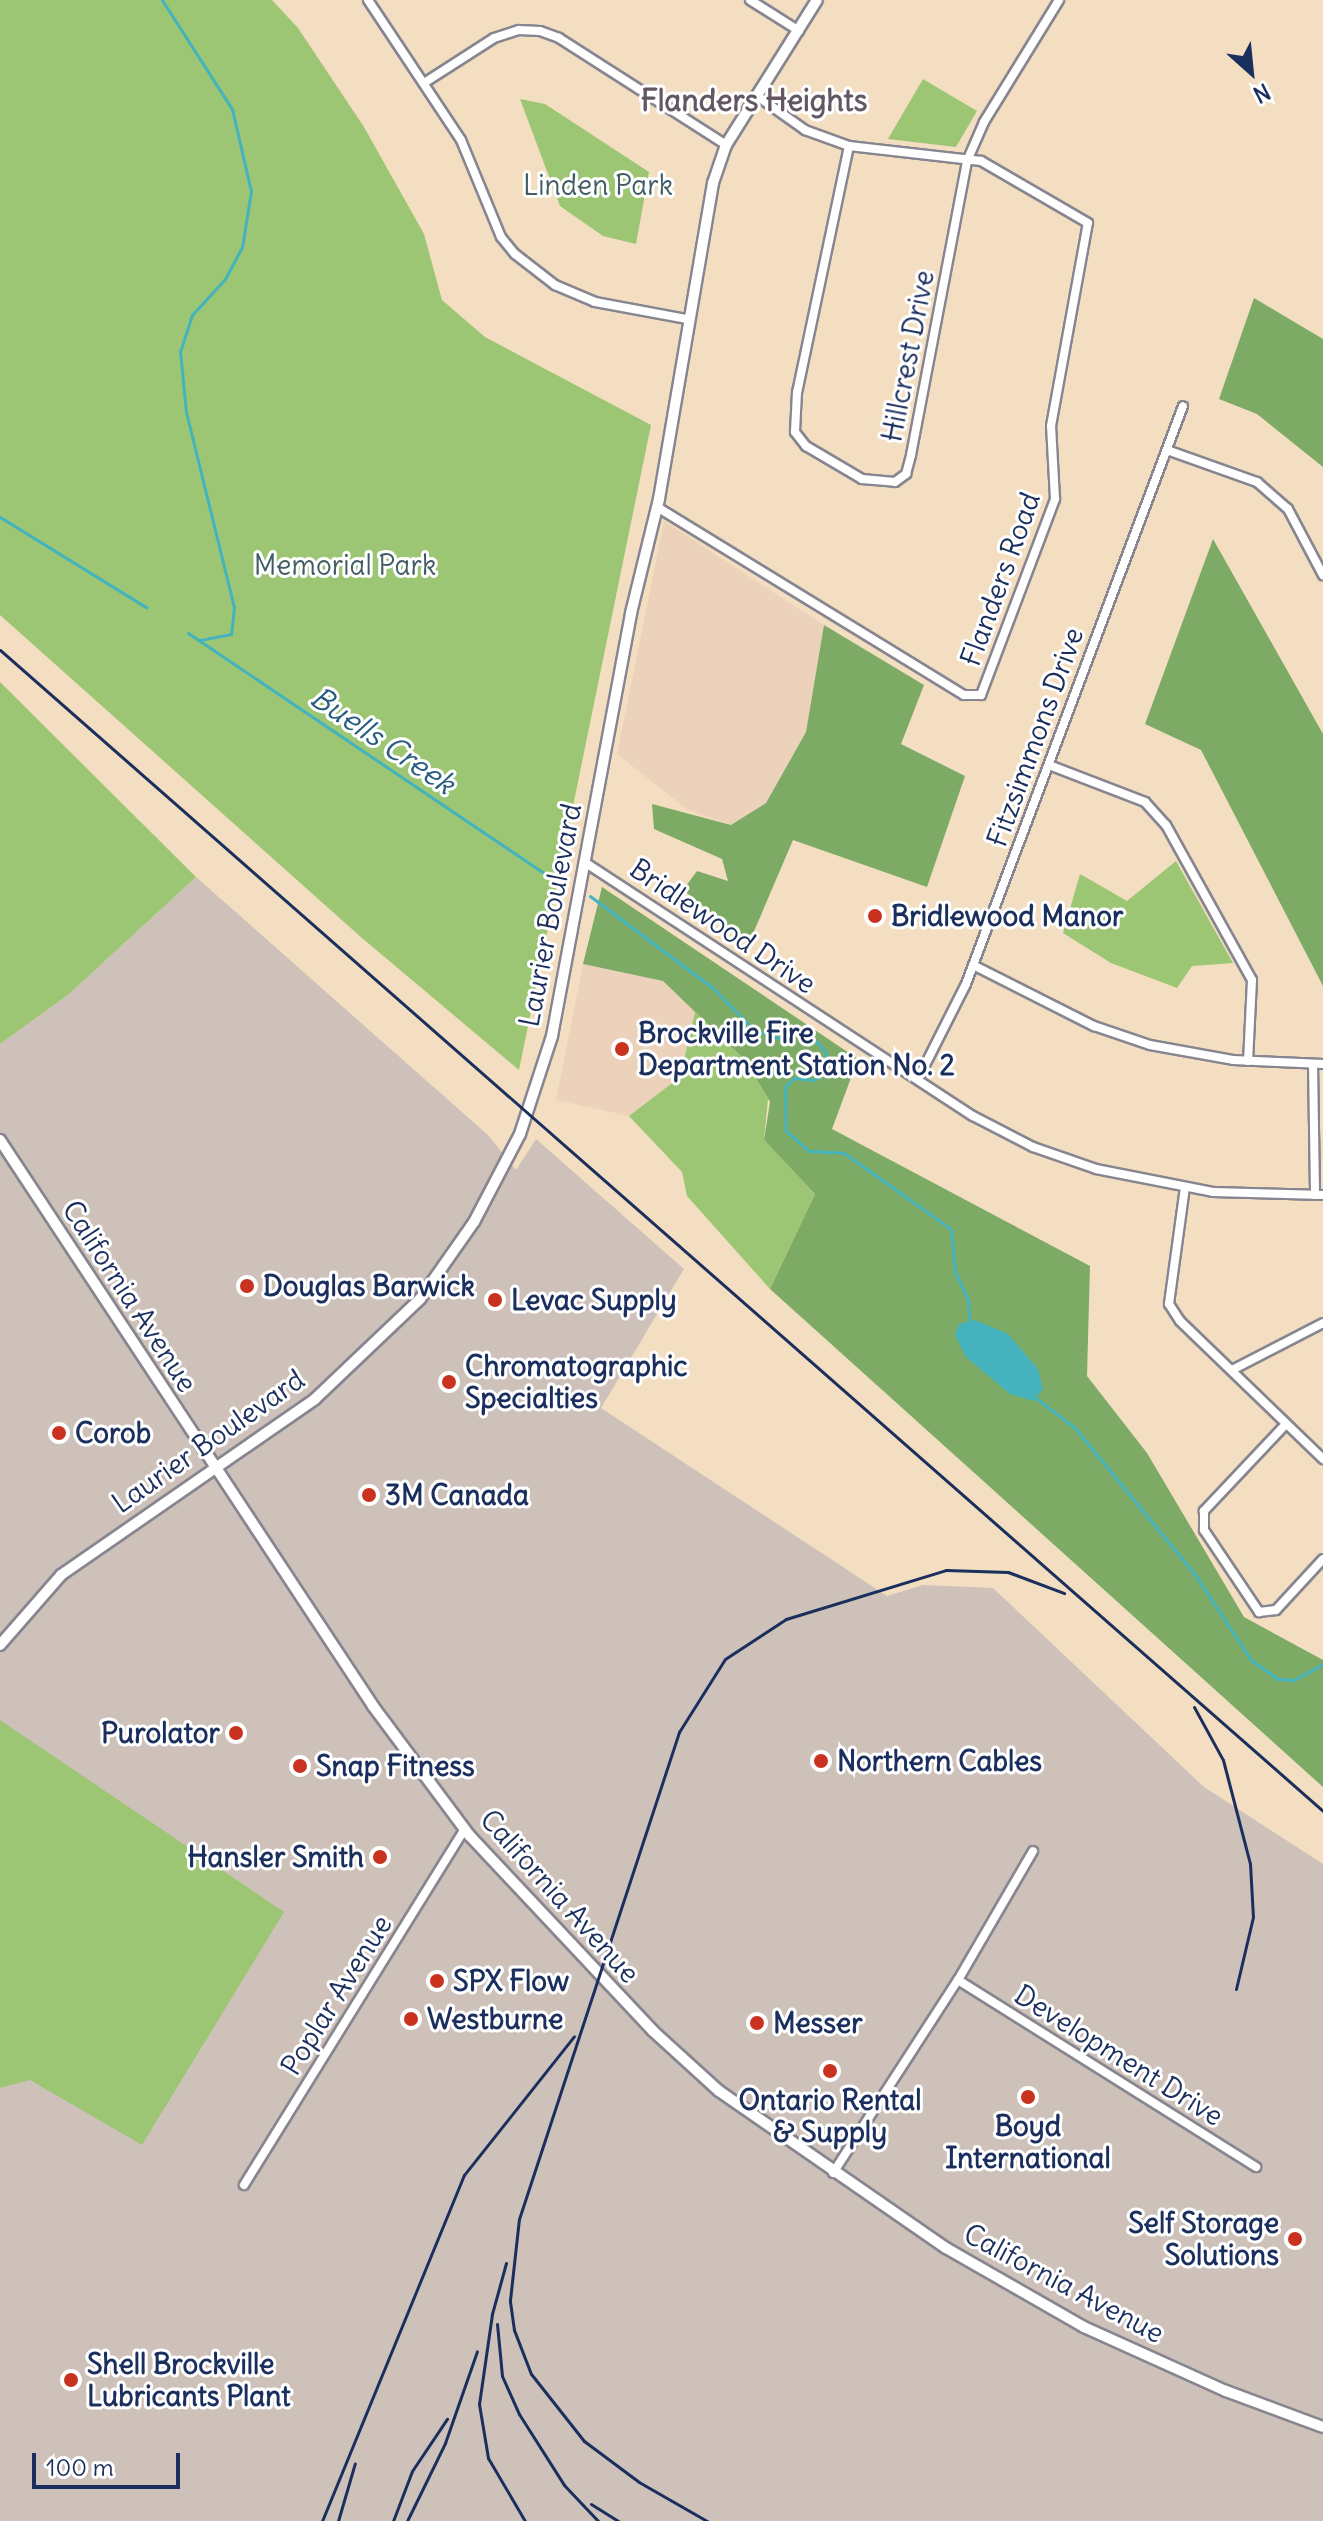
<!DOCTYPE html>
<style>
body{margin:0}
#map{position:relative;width:1323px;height:2521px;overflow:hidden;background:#f3dec1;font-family:Delius,sans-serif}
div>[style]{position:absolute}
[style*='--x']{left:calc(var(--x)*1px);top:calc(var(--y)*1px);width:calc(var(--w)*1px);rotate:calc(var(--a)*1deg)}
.built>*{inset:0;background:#edd2bb}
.industrial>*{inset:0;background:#cec1ba}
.green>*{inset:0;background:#9cc673}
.forest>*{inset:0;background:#7dab65}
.water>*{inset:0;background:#44b3be}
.stream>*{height:3px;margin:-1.5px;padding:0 1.5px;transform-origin:1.5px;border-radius:1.5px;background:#44b3be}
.roads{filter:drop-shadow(2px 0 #878690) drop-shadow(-2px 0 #878690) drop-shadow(0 2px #878690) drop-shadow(0 -2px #878690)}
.minor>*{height:8px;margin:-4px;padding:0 4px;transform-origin:4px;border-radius:4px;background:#fff}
.tertiary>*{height:10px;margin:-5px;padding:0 5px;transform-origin:5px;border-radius:5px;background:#fff}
.rail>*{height:3px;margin:-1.5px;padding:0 1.5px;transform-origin:1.5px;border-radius:1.5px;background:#1b2f5e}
.dots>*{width:22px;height:22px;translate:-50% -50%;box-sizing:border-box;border:4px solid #fff;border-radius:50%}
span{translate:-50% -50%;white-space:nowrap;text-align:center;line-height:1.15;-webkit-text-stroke:6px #fff;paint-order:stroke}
.park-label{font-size:28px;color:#425c64}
.street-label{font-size:28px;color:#1b2f5e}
.poi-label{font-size:28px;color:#1b2f5e;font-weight:700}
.left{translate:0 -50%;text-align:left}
.right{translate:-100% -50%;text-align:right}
.neighbourhood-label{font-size:30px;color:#625762;font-weight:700}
.water-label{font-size:30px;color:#295d80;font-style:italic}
.north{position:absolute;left:1211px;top:32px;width:80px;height:80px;-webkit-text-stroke:6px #fff;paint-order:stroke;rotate:153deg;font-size:22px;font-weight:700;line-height:32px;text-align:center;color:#1b2f5e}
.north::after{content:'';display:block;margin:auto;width:28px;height:36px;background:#1b2f5e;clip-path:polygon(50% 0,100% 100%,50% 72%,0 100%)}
.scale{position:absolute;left:32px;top:2453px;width:148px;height:36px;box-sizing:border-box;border:4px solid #1b2f5e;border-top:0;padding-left:10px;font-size:24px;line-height:28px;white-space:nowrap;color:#1b2f5e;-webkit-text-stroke:6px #fff;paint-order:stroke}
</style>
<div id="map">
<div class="built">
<i style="clip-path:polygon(664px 521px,824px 625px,806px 732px,766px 803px,731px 825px,688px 810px,617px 754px)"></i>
<i style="clip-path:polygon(583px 964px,663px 981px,695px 1012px,680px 1077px,629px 1116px,556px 1100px)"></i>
</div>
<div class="industrial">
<i style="clip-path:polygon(196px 877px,489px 1136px,516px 1170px,536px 1139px,684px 1269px,601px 1408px,887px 1596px,923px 1585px,993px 1588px,1204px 1787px,1323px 1864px,1323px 2521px,0 2521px,0 1044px,69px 994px)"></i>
</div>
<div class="green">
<i style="clip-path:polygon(0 0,272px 0,298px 28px,364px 127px,424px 234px,442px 300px,485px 337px,651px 425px,519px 1070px,362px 938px,0 615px)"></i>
<i style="clip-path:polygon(923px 79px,977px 111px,956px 147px,888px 139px)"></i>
<i style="clip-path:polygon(520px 99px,545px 104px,649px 172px,636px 244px,603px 236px,560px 206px)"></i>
<i style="clip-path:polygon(0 682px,196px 877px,69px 994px,0 1044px)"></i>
<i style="clip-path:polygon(1176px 861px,1233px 963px,1192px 966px,1177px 988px,1111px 963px,1063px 933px,1080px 874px,1127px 901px)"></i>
<i style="clip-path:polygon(695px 1012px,745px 1060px,768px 1099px,764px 1140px,815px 1194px,770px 1289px,687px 1196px,682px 1172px,629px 1116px,680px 1077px)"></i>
<i style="clip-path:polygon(0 1720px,284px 1912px,142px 2145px,30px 2080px,0 2088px)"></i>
</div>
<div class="forest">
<i style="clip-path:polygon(1254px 298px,1323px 339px,1323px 467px,1257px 414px,1219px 399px)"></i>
<i style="clip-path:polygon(1213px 539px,1323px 734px,1323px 986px,1201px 750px,1145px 724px)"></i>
<i style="clip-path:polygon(824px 625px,924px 685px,901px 744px,965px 776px,927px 887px,793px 840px,749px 943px,683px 890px,697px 871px,728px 881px,722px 859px,654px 829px,652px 804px,731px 825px,766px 803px,806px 732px)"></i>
<i style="clip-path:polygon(602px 887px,858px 1059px,832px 1129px,1090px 1266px,1087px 1376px,1147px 1453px,1244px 1617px,1323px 1660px,1323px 1787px,770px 1289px,815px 1194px,764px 1140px,770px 1102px,745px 1060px,663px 981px,583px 964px)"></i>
</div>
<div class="water">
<i style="clip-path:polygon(975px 1320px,1008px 1334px,1038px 1369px,1043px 1389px,1033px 1401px,1010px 1394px,966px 1357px,955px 1335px,959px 1324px)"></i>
</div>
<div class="stream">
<i style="--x:162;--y:0;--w:130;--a:57.3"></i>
<i style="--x:232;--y:109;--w:84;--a:77"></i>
<i style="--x:251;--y:191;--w:57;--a:99.1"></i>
<i style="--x:242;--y:247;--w:36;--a:118"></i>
<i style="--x:225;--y:279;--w:49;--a:132.5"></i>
<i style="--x:192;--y:315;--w:38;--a:108"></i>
<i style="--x:180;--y:351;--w:61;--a:84.4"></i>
<i style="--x:186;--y:412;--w:201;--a:76.2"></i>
<i style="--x:234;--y:607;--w:27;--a:96"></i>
<i style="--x:231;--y:634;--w:32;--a:169"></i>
<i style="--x:0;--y:517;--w:172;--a:31.7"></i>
<i style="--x:188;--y:633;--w:444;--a:34"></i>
<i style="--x:590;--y:896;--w:154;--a:36.8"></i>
<i style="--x:713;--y:988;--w:59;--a:45.7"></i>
<i style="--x:754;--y:1030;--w:29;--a:18"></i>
<i style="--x:782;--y:1039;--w:20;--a:-18"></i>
<i style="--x:801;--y:1033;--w:20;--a:30"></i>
<i style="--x:818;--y:1043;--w:13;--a:51"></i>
<i style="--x:826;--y:1053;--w:18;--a:87"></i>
<i style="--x:827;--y:1071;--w:16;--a:145"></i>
<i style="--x:814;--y:1080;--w:20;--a:-174"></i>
<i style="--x:794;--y:1078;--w:13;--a:135"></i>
<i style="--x:785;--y:1087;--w:44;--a:88.7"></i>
<i style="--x:786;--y:1131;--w:30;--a:41"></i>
<i style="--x:809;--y:1151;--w:35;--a:3"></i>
<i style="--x:844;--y:1153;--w:131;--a:35.4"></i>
<i style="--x:951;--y:1229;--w:43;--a:84.7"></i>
<i style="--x:955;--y:1272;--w:31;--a:65"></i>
<i style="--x:968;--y:1300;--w:21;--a:87"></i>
<i style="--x:1036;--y:1398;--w:49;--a:37.6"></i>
<i style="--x:1075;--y:1428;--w:191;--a:50.7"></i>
<i style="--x:1196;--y:1576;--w:100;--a:56.8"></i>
<i style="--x:1251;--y:1660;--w:33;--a:35"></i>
<i style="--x:1278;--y:1679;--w:16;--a:4"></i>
<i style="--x:1294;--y:1680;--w:33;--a:-29"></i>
</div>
<div class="roads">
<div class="minor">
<i style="--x:368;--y:0;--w:168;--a:56.4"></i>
<i style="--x:461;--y:140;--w:105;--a:67.6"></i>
<i style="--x:501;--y:237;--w:22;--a:51"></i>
<i style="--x:515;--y:254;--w:51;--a:37.8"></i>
<i style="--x:555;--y:285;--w:43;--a:23"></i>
<i style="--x:595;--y:302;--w:94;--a:10.5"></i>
<i style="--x:750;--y:0;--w:58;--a:32.3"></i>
<i style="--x:424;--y:83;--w:83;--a:-32.7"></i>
<i style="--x:494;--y:38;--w:26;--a:-18"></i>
<i style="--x:519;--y:30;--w:21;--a:3"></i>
<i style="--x:540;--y:31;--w:20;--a:20"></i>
<i style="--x:559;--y:38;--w:198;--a:32.6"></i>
<i style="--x:849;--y:146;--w:251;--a:101.9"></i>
<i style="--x:797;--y:392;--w:40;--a:92.9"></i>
<i style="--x:795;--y:432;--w:18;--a:52"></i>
<i style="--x:806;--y:446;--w:65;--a:30.5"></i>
<i style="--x:862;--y:479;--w:33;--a:5"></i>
<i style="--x:895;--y:482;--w:14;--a:-36"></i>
<i style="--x:906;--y:474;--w:20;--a:-75"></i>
<i style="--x:911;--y:455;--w:299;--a:-79.2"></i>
<i style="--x:967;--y:161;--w:43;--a:-66.4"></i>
<i style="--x:984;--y:122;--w:143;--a:-58.4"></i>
<i style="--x:1167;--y:450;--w:96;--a:19.6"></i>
<i style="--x:1257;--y:482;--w:41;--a:41.1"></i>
<i style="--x:1288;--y:509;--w:75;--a:62.1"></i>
<i style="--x:657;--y:507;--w:360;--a:31.5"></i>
<i style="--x:964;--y:695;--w:17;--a:0"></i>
<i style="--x:981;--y:695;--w:210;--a:-69.3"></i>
<i style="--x:1055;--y:499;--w:73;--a:-93.1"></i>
<i style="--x:1051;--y:426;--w:206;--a:-79.7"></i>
<i style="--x:1088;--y:223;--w:124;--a:-149.9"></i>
<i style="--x:981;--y:161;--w:133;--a:-173.5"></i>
<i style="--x:849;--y:146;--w:47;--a:-160"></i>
<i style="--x:805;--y:130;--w:59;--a:-144.7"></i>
<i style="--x:1049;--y:765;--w:103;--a:21.1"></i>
<i style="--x:1145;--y:802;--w:31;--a:48"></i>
<i style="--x:1166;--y:825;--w:177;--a:61"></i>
<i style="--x:1252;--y:980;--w:81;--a:92.8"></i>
<i style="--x:586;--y:863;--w:462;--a:33.2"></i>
<i style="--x:973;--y:1116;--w:68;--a:27.3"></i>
<i style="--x:1033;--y:1147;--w:67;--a:19.2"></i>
<i style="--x:1096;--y:1169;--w:119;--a:11.1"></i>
<i style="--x:1213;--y:1192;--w:110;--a:1.6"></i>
<i style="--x:973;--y:965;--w:136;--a:26.8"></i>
<i style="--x:1094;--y:1026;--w:59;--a:18.7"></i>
<i style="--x:1150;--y:1045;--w:84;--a:10.2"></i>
<i style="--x:1233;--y:1060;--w:90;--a:2.5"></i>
<i style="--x:1313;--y:1064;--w:131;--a:89.1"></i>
<i style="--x:918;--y:1079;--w:106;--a:-63.2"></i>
<i style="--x:966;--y:984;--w:617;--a:-69.42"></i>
<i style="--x:1185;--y:1187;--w:118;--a:97.8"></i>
<i style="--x:1169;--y:1304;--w:20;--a:57"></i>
<i style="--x:1180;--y:1321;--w:199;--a:44"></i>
<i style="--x:1232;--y:1370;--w:102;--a:-27.3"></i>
<i style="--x:1286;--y:1424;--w:120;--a:133.3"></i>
<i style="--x:1204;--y:1511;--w:19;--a:90"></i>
<i style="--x:1204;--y:1530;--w:99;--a:56.1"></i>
<i style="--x:1259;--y:1612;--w:17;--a:-7"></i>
<i style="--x:1276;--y:1610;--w:69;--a:-47.3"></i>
<i style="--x:958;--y:1980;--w:352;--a:32.1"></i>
<i style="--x:833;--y:2173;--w:230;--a:-57.1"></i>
<i style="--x:958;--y:1980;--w:149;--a:-59.8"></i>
<i style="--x:244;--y:2185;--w:419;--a:-58.2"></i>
</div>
<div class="tertiary">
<i style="--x:0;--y:1140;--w:678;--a:56.61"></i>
<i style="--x:373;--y:1706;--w:162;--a:53.3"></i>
<i style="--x:470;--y:1836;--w:267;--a:46.8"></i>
<i style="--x:653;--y:2031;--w:89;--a:42.3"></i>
<i style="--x:719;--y:2091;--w:276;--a:34.7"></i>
<i style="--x:946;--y:2248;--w:159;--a:29.8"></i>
<i style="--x:1084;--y:2327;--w:156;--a:24.3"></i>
<i style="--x:1226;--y:2391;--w:103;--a:20.4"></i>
<i style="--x:0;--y:1645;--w:93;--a:-48.9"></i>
<i style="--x:61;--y:1575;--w:309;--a:-34.7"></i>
<i style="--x:315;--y:1399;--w:145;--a:-43.6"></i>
<i style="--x:420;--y:1299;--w:94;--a:-55"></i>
<i style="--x:474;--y:1222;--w:99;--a:-62.4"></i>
<i style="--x:520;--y:1134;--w:103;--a:-71.9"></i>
<i style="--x:552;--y:1036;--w:430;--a:-79.4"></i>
<i style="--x:631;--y:613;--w:117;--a:-76.2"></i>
<i style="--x:659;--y:499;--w:321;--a:-80.3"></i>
<i style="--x:713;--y:183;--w:40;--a:-71.1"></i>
<i style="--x:726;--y:145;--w:171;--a:-57.9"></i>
</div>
</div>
<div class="rail">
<i style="--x:0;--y:650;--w:1760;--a:41.27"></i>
<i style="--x:1194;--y:1707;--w:60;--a:61.3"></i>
<i style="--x:1223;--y:1760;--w:107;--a:75.4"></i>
<i style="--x:1250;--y:1864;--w:53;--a:86.8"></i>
<i style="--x:1253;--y:1917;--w:74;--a:103.3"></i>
<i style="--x:506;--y:2263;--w:53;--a:105.4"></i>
<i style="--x:492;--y:2314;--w:91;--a:98.2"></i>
<i style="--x:479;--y:2404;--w:55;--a:80.5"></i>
<i style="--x:488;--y:2458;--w:73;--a:59.6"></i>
<i style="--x:497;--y:2324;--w:52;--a:84.5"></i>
<i style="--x:502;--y:2376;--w:42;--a:65.9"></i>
<i style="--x:519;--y:2414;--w:84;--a:57.6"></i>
<i style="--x:564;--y:2485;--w:50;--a:46.6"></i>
<i style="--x:591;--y:2504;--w:32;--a:32"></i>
<i style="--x:322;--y:2521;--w:374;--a:-67.7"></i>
<i style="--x:464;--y:2175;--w:177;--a:-51.6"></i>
<i style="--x:338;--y:2521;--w:60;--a:-73.7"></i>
<i style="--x:393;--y:2521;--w:53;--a:-69.2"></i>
<i style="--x:412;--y:2471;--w:63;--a:-56.1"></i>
<i style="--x:407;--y:2521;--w:87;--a:-64"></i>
<i style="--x:445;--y:2443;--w:97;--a:-70.8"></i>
<i style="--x:707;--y:2521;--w:78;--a:-150.2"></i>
<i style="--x:639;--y:2482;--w:69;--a:-143.3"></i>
<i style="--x:584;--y:2441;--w:85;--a:-128.3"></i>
<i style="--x:531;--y:2374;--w:47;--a:-111.1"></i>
<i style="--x:514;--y:2330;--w:30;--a:-98"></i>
<i style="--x:510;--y:2300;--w:81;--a:-83.7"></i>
<i style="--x:519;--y:2219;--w:513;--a:-71.81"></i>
<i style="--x:679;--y:1732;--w:86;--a:-57.8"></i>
<i style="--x:725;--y:1659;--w:73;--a:-33.3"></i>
<i style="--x:786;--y:1619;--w:167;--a:-17"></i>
<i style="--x:946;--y:1570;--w:62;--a:1.8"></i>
<i style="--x:1008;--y:1572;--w:60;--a:20.6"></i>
</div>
<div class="dots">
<i style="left:875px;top:916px;background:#c8321e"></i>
<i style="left:622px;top:1049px;background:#c8321e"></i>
<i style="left:247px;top:1286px;background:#c8321e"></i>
<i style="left:495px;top:1300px;background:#c8321e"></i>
<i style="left:449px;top:1382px;background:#c8321e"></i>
<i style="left:59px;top:1433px;background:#c8321e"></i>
<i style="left:369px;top:1495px;background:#c8321e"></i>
<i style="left:236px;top:1733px;background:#c8321e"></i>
<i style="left:821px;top:1761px;background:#c8321e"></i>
<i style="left:300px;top:1766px;background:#c8321e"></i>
<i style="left:380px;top:1857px;background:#c8321e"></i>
<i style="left:437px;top:1981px;background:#c8321e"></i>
<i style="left:411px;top:2019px;background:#c8321e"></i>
<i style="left:757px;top:2023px;background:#c8321e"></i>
<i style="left:830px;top:2071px;background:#c8321e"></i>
<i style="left:1028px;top:2097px;background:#c8321e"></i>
<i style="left:1295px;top:2239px;background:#c8321e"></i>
<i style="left:71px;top:2380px;background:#c8321e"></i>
</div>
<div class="park-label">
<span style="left:598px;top:185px">Linden Park</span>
<span style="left:345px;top:565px">Memorial Park</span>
</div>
<div class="street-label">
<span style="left:908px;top:356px;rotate:-79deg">Hillcrest Drive</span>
<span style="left:1000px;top:579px;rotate:-70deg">Flanders Road</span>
<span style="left:1035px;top:737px;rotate:-70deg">Fitzsimmons Drive</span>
<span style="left:550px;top:915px;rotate:-79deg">Laurier Boulevard</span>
<span style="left:723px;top:926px;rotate:34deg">Bridlewood Drive</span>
<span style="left:130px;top:1296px;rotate:57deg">California Avenue</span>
<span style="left:208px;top:1441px;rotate:-35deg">Laurier Boulevard</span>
<span style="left:560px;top:1896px;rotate:48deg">California Avenue</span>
<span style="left:336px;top:1995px;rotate:-58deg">Poplar Avenue</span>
<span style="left:1119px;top:2055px;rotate:32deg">Development Drive</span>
<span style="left:1064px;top:2283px;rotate:28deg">California Avenue</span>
</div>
<div class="poi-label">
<span class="left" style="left:891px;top:916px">Bridlewood Manor</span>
<span class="left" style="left:638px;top:1049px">Brockville Fire<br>Department Station No. 2</span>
<span class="left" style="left:263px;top:1286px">Douglas Barwick</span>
<span class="left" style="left:511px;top:1300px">Levac Supply</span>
<span class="left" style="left:465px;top:1382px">Chromatographic<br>Specialties</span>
<span class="left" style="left:75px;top:1433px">Corob</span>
<span class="left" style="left:385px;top:1495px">3M Canada</span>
<span class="right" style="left:220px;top:1733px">Purolator</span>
<span class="left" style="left:837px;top:1761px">Northern Cables</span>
<span class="left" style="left:316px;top:1766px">Snap Fitness</span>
<span class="right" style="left:364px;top:1857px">Hansler Smith</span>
<span class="left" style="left:453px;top:1981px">SPX Flow</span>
<span class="left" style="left:427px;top:2019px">Westburne</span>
<span class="left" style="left:773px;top:2023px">Messer</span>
<span style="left:830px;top:2116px">Ontario Rental<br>&amp; Supply</span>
<span style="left:1028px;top:2142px">Boyd<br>International</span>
<span class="right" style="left:1279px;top:2239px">Self Storage<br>Solutions</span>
<span class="left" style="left:87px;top:2380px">Shell Brockville<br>Lubricants Plant</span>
</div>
<div class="neighbourhood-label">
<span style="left:754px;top:100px">Flanders Heights</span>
</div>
<div class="water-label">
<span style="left:383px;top:740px;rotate:34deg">Buells Creek</span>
</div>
<div class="north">N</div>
<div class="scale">100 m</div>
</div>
